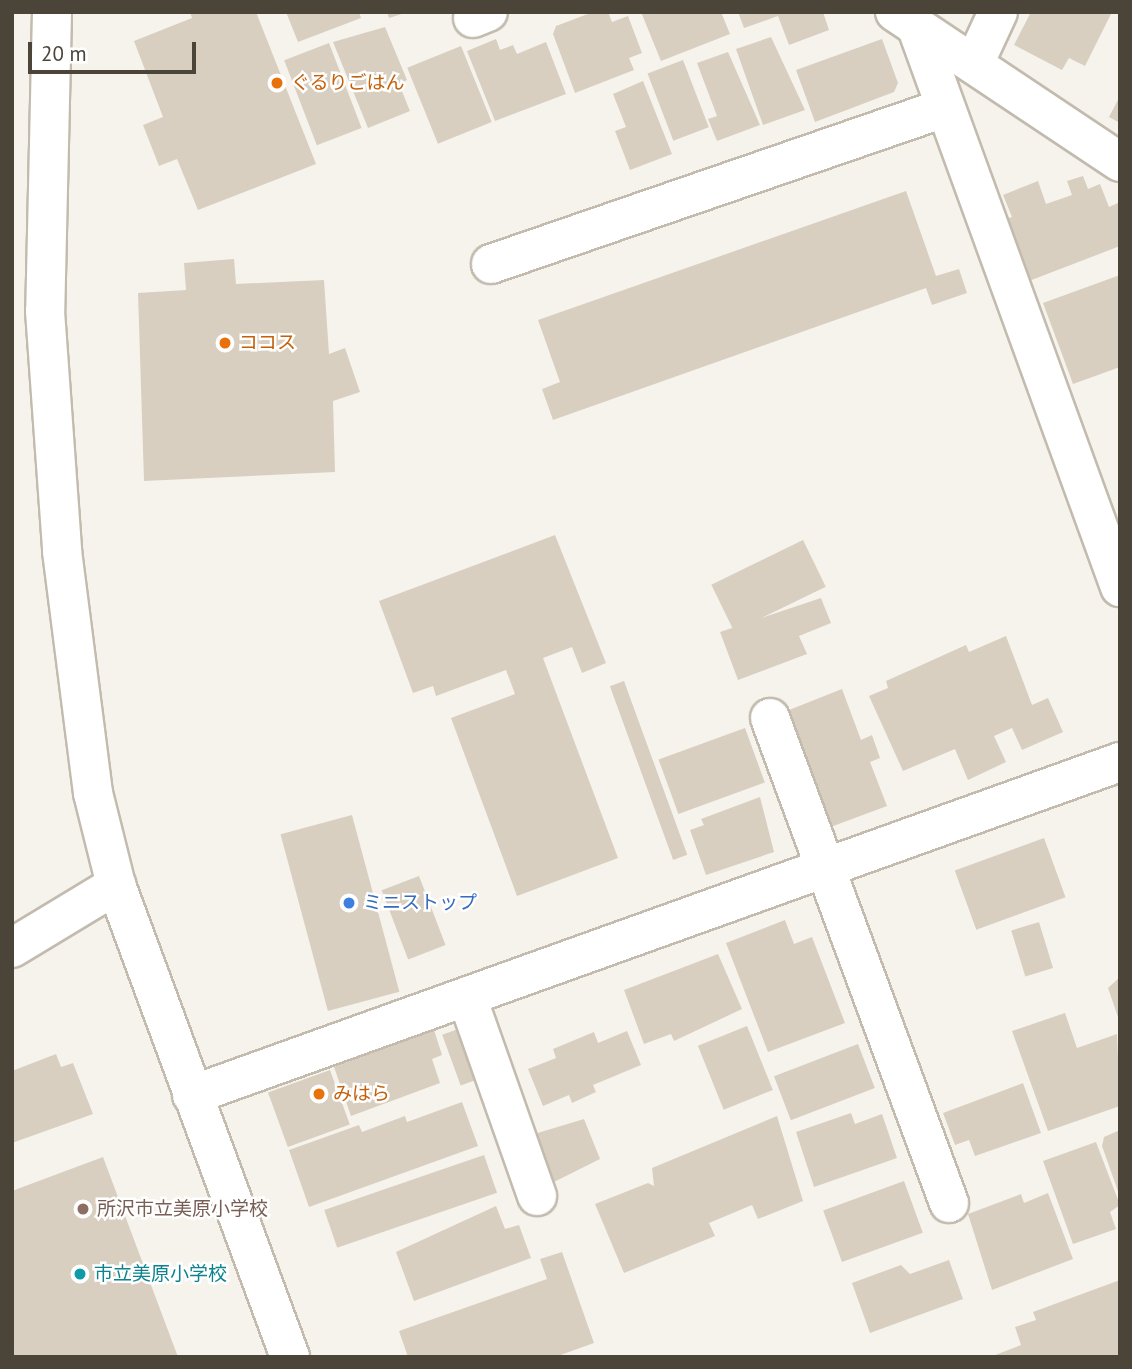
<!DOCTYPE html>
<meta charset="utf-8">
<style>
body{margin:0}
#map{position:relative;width:1132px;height:1369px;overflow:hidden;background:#f6f3ec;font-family:"PT Sans","Noto Sans JP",sans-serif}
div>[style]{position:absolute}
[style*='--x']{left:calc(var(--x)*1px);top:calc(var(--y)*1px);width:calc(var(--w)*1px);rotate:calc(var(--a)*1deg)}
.building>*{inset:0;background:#d8cfc1;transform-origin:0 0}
.roads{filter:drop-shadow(2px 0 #c2bbae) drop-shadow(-2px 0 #c2bbae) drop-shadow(0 2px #c2bbae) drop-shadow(0 -2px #c2bbae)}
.minor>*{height:38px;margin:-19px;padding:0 19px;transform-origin:19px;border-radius:19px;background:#fff}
.dots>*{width:19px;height:19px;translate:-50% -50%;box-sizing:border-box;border:4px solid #fff;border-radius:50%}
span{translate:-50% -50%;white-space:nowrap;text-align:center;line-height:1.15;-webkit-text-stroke:5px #fff;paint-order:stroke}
.food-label{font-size:19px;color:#c56008}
.left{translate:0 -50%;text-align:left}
.shop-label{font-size:19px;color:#366cbe}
.education-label{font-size:19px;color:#785e54}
.culture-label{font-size:19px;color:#0d838f}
.frame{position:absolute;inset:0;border:14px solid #4b4439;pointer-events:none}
.scale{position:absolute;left:28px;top:42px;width:168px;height:32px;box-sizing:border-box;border:4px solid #4b4439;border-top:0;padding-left:9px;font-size:21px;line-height:24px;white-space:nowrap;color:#4b4439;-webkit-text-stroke:5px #fff;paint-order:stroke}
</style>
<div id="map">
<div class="building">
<i style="clip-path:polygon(190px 12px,256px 12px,316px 164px,198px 210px,177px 159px,159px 166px,143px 125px,163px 117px,134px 41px,192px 18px)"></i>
<i style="clip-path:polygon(286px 12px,359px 12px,361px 18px,298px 42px)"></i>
<i style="clip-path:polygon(387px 12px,405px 12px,405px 13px,389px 18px)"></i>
<i style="clip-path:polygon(593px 12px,608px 12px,612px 22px,628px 16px,642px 53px,629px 58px,634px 70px,575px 93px,553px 34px,556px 26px)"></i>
<i style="clip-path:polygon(641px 12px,721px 12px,730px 34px,661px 61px)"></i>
<i style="clip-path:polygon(738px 12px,823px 12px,829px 30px,789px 45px,778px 16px,744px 28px)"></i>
<i style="clip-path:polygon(1031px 12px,1112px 12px,1085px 66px,1069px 58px,1062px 70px,1014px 45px)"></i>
<i style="clip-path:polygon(385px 27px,407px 80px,399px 84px,410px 111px,368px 128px,333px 42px)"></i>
<i style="clip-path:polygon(771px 37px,805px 110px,763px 125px,736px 49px)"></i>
<i style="clip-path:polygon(496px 39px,500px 50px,513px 45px,517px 54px,546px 42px,566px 94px,495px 121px,467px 51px)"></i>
<i style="clip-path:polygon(882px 39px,898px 83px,894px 92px,815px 122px,796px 70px)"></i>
<i style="left:329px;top:43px;width:91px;height:48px;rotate:69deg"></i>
<i style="left:461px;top:46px;width:82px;height:58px;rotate:68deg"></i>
<i style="clip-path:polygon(728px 52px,760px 125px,717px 141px,708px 119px,717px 116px,697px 63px)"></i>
<i style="left:683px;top:60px;width:72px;height:38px;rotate:69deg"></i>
<i style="clip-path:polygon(643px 81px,672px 154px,630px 170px,615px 131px,626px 127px,613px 94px)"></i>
<i style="clip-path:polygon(1120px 96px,1120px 123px,1109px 117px)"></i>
<i style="clip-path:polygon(1083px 176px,1088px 189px,1100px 184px,1109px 207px,1120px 202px,1120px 246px,1029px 281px,1005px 219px,1012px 217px,1003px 195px,1038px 181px,1046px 204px,1072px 195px,1067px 181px)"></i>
<i style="clip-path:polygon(906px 191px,936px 276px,959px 269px,967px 293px,932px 305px,926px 288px,553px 420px,542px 389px,560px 382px,538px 320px)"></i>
<i style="clip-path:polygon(234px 259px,236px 284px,324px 280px,329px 354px,345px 348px,360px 392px,333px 401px,335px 472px,144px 481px,138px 293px,186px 290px,184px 263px)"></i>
<i style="clip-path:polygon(1120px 275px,1120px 367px,1073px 384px,1043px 303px)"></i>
<i style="clip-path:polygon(555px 535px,606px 663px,582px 673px,572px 647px,543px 658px,618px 858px,517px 896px,451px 718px,515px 694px,506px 670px,436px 696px,433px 686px,413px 693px,379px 601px)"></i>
<i style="left:803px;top:540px;width:52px;height:102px;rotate:64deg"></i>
<i style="clip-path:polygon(821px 598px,831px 623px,799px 636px,807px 654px,738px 680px,720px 632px)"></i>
<i style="clip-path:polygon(1006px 636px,1032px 705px,1048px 698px,1063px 732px,1022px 750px,1012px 728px,994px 736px,1006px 762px,968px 780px,955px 749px,903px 771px,869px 696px,888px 688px,886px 681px,966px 645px,969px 652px)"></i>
<i style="left:624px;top:681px;width:185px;height:15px;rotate:70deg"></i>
<i style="clip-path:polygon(842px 689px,861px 740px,872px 735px,880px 758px,870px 762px,887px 806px,828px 828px,784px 712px)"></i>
<i style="left:745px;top:728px;width:58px;height:92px;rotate:70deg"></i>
<i style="clip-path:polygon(760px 797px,774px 852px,706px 875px,690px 830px,704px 825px,701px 819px)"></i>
<i style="left:352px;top:815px;width:183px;height:74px;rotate:75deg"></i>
<i style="left:1044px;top:838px;width:63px;height:95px;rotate:70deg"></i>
<i style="left:419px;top:876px;width:74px;height:40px;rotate:69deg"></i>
<i style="clip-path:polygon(785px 920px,794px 944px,812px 937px,845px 1023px,768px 1052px,726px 943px)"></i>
<i style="left:1039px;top:922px;width:48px;height:29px;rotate:73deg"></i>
<i style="clip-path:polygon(718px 954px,742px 1009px,674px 1041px,671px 1034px,644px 1044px,624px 990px)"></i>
<i style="clip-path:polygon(1120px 977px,1120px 1020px,1119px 1020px,1108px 988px)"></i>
<i style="clip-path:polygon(1065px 1013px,1077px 1048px,1117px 1034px,1120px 1106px,1048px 1131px,1012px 1031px)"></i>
<i style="left:747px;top:1026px;width:69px;height:53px;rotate:68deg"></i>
<i style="left:461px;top:1028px;width:54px;height:20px;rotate:70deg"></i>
<i style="clip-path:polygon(434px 1030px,442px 1055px,432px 1059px,440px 1083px,351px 1116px,334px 1067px)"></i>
<i style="clip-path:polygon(627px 1031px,641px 1065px,593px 1085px,596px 1092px,572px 1103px,569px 1095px,543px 1106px,528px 1069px,556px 1058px,553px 1049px,594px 1032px,598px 1043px)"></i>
<i style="left:858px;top:1044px;width:47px;height:90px;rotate:69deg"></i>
<i style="clip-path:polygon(56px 1054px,61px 1067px,73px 1063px,93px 1114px,12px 1143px,12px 1071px)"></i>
<i style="left:330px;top:1070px;width:58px;height:66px;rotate:70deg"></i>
<i style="clip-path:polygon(1023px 1083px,1041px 1133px,975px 1156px,969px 1140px,955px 1145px,943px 1113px)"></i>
<i style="clip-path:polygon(462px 1102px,478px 1146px,309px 1207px,289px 1150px,359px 1125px,362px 1132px,405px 1116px,407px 1122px)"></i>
<i style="clip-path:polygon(851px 1113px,855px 1124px,882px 1114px,897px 1158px,814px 1187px,796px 1132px)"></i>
<i style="clip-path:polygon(777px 1116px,803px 1201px,758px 1219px,752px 1205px,709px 1223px,715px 1236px,624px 1273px,595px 1204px,648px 1183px,654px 1186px,652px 1168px)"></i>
<i style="clip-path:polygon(584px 1119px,600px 1159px,550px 1184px,531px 1135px)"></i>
<i style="clip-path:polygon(1120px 1130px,1120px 1194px,1119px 1194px,1102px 1146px,1104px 1137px)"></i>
<i style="clip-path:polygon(1096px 1142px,1120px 1205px,1110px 1212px,1116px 1229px,1073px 1244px,1043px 1161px)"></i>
<i style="left:484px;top:1155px;width:40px;height:169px;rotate:71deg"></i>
<i style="clip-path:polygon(103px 1157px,178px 1357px,12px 1357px,12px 1191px)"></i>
<i style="left:904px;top:1181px;width:55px;height:86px;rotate:70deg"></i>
<i style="clip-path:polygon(1048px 1193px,1073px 1259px,992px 1290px,968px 1214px,1021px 1194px,1024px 1203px)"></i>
<i style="clip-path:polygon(496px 1206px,505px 1229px,519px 1225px,531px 1258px,414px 1301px,396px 1252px)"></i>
<i style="clip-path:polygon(562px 1252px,594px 1343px,555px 1357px,408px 1357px,399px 1331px,547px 1279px,540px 1259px)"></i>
<i style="clip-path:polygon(949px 1260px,963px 1299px,870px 1333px,852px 1283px,901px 1265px,910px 1274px)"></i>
<i style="clip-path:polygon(1120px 1280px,1120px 1357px,990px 1357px,1021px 1345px,1015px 1327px,1036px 1320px,1033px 1312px)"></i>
</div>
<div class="roads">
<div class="minor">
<i style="--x:52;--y:12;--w:299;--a:91.3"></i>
<i style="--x:45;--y:311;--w:241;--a:85.9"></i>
<i style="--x:62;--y:551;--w:244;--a:82.7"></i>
<i style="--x:93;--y:793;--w:95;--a:76"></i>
<i style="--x:116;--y:885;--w:503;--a:69.76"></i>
<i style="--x:895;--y:12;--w:270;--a:33.7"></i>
<i style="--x:473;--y:18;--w:16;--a:-22"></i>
<i style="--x:917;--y:28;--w:595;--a:70.04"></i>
<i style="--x:974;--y:64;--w:57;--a:-65.2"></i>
<i style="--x:491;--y:264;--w:477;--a:-19"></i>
<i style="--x:770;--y:718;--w:517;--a:69.74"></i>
<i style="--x:12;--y:948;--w:122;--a:-31.2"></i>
<i style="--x:467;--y:997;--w:211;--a:70.6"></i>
<i style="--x:192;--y:1095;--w:986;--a:-19.74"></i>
</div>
</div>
<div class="dots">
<i style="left:277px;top:83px;background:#e8710a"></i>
<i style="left:225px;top:343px;background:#e8710a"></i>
<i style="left:349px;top:903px;background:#3f7fe0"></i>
<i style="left:319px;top:1094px;background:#e8710a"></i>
<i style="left:83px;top:1209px;background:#8d6e63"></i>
<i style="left:80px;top:1274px;background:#0f9aa8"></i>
</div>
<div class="food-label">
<span class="left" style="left:291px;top:83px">ぐるりごはん</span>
<span class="left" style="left:239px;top:343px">ココス</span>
<span class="left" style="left:333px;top:1094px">みはら</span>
</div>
<div class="shop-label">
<span class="left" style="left:363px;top:903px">ミニストップ</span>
</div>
<div class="education-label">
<span class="left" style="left:97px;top:1209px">所沢市立美原小学校</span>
</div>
<div class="culture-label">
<span class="left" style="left:94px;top:1274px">市立美原小学校</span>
</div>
<div class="frame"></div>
<div class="scale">20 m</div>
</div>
